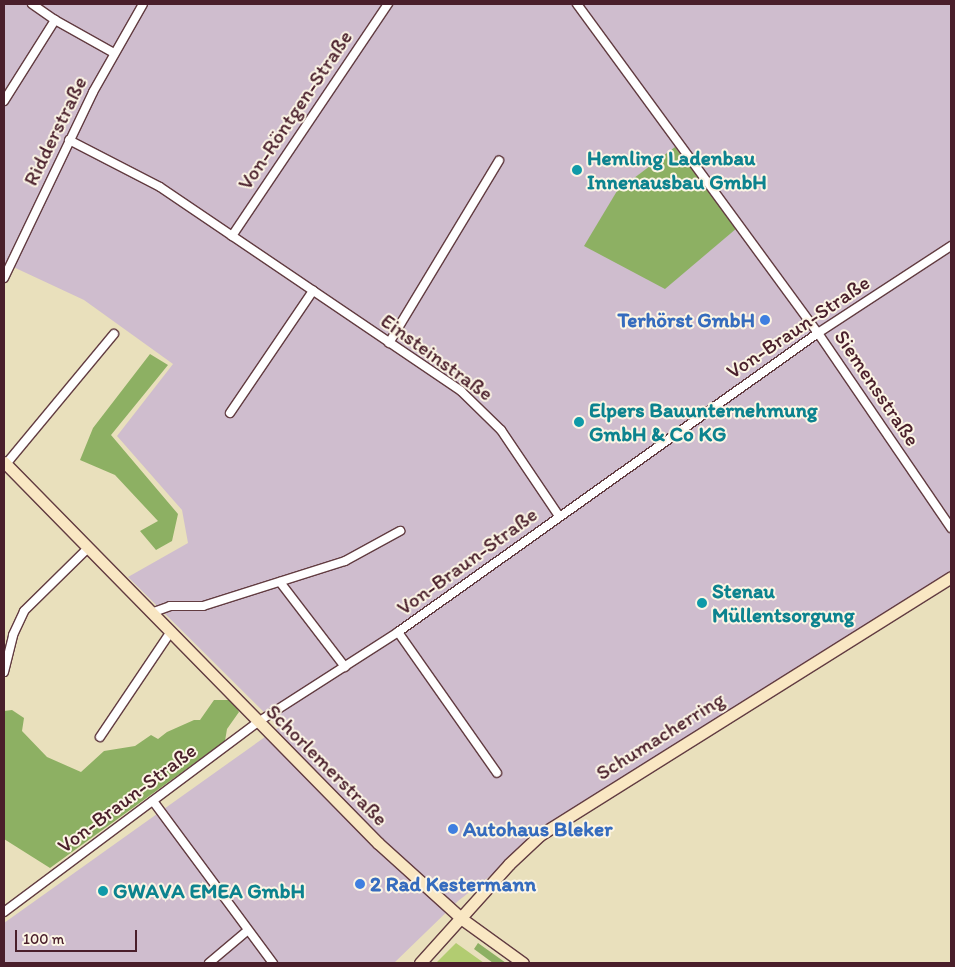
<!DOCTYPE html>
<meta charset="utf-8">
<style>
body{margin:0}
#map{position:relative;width:955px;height:967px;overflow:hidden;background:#e9e0bc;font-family:Itim,sans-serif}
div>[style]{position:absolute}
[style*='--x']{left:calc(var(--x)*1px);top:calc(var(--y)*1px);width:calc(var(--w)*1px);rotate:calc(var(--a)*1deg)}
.industrial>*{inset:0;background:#cfbdce}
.green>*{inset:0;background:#b2cc71}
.forest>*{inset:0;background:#8db063}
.roads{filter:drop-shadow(1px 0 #623c41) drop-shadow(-1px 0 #623c41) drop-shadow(0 1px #623c41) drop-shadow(0 -1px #623c41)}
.minor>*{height:8px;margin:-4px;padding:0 4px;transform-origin:4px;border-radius:4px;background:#fff}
.secondary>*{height:11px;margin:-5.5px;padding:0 5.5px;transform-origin:5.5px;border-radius:5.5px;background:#f9e7c3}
.dots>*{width:14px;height:14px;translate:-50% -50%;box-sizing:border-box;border:2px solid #fcf5e5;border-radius:50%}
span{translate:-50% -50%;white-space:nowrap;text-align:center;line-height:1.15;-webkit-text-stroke:4px #fcf5e5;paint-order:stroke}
.street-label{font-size:21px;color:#4a1f2b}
.culture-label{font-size:21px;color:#0d838f;font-weight:700}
.left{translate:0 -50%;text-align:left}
.shop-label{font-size:21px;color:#366cbe;font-weight:700}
.right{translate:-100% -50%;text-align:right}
.frame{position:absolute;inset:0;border:5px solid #4a1f2b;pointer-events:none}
.scale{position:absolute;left:15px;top:930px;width:122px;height:22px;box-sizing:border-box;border:2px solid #4a1f2b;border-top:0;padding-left:6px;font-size:15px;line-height:18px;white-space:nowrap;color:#4a1f2b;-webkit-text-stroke:4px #fcf5e5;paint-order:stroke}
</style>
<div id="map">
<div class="industrial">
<i style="clip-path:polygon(4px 4px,951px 4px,951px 582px,589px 799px,458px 901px,394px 963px,4px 963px,4px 923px,279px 727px,128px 577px,188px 543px,182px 510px,117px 436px,173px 364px,84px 300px,9px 265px,4px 275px)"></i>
</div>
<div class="green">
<i style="clip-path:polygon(456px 943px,484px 963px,436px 963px)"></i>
</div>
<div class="forest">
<i style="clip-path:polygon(675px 147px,737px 228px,665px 289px,584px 246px,617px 191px)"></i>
<i style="clip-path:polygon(150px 354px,168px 365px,111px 435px,178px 514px,172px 541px,156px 550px,140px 531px,158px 521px,115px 475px,80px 460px,93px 428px)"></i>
<i style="clip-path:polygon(214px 700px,232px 700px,239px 712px,227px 729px,225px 741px,50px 868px,4px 839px,4px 711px,12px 710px,24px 718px,22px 731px,47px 757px,81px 772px,104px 751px,135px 746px,151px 735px,158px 739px,167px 732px,194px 720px,200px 720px)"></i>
<i style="clip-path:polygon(478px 943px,506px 963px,493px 963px,474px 949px)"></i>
</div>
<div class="roads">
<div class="minor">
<i style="--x:32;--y:4;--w:28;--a:35"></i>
<i style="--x:577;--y:4;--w:408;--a:53.8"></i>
<i style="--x:818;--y:333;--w:236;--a:55.7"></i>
<i style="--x:4;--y:101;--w:96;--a:-57.8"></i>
<i style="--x:55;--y:20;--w:68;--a:29.2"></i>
<i style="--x:69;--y:140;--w:102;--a:27.3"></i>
<i style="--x:160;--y:187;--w:364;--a:34.1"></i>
<i style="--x:461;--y:391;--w:56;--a:44.3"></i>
<i style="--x:501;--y:430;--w:104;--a:56"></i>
<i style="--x:232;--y:236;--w:280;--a:-56.1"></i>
<i style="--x:4;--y:278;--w:206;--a:-64.4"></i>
<i style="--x:93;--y:92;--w:101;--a:-60.4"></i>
<i style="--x:389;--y:343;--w:213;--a:-58.9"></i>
<i style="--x:230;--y:413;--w:148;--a:-55.8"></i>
<i style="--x:6;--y:464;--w:169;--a:-50.3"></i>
<i style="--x:280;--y:582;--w:107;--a:52.6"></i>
<i style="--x:151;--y:613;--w:20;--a:-20"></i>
<i style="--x:170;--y:606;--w:33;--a:0"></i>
<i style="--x:203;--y:606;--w:149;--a:-17.6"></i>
<i style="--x:345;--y:561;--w:63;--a:-28.6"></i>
<i style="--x:398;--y:632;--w:172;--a:54.9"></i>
<i style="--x:4;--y:672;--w:38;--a:-76"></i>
<i style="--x:13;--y:635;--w:26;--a:-65"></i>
<i style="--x:24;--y:611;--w:90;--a:-44.5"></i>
<i style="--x:100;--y:737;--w:125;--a:-56.1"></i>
<i style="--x:153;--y:801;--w:202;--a:53.5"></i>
<i style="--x:4;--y:912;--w:317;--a:-36.8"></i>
<i style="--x:258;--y:722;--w:166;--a:-32.7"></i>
<i style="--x:398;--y:632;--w:516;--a:-35.45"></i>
<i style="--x:818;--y:333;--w:159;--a:-33.2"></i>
<i style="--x:209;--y:963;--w:50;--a:-40.1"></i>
</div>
<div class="secondary">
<i style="--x:4;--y:462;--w:534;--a:45.53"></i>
<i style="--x:378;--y:843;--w:113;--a:42.1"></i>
<i style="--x:462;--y:919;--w:75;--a:35.8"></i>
<i style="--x:420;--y:963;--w:133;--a:-48"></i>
<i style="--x:509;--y:864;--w:42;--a:-43.1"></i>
<i style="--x:540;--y:835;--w:485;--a:-32.1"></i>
</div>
</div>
<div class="dots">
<i style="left:577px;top:170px;background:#0f9aa8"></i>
<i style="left:765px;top:320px;background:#3f7fe0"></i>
<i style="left:579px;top:422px;background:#0f9aa8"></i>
<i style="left:702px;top:603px;background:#0f9aa8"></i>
<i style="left:453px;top:829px;background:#3f7fe0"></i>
<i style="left:360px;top:884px;background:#3f7fe0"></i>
<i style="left:103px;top:891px;background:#0f9aa8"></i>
</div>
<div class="street-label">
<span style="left:295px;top:110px;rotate:-56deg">Von-Röntgen-Straße</span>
<span style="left:55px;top:131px;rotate:-64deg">Ridderstraße</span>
<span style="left:798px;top:327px;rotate:-34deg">Von-Braun-Straße</span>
<span style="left:437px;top:357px;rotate:36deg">Einsteinstraße</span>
<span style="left:877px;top:388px;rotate:56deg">Siemensstraße</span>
<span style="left:467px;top:561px;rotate:-36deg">Von-Braun-Straße</span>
<span style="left:660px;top:736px;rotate:-32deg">Schumacherring</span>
<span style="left:327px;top:765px;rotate:45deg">Schorlemerstraße</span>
<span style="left:127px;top:798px;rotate:-37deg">Von-Braun-Straße</span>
</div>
<div class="culture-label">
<span class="left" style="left:587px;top:170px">Hemling Ladenbau<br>Innenausbau GmbH</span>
<span class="left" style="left:589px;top:422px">Elpers Bauunternehmung<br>GmbH &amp; Co KG</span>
<span class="left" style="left:712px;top:603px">Stenau<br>Müllentsorgung</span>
<span class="left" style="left:113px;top:891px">GWAVA EMEA GmbH</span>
</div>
<div class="shop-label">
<span class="right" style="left:755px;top:320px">Terhörst GmbH</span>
<span class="left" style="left:463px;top:829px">Autohaus Bleker</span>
<span class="left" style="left:370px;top:884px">2 Rad Kestermann</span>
</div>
<div class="frame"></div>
<div class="scale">100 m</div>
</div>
